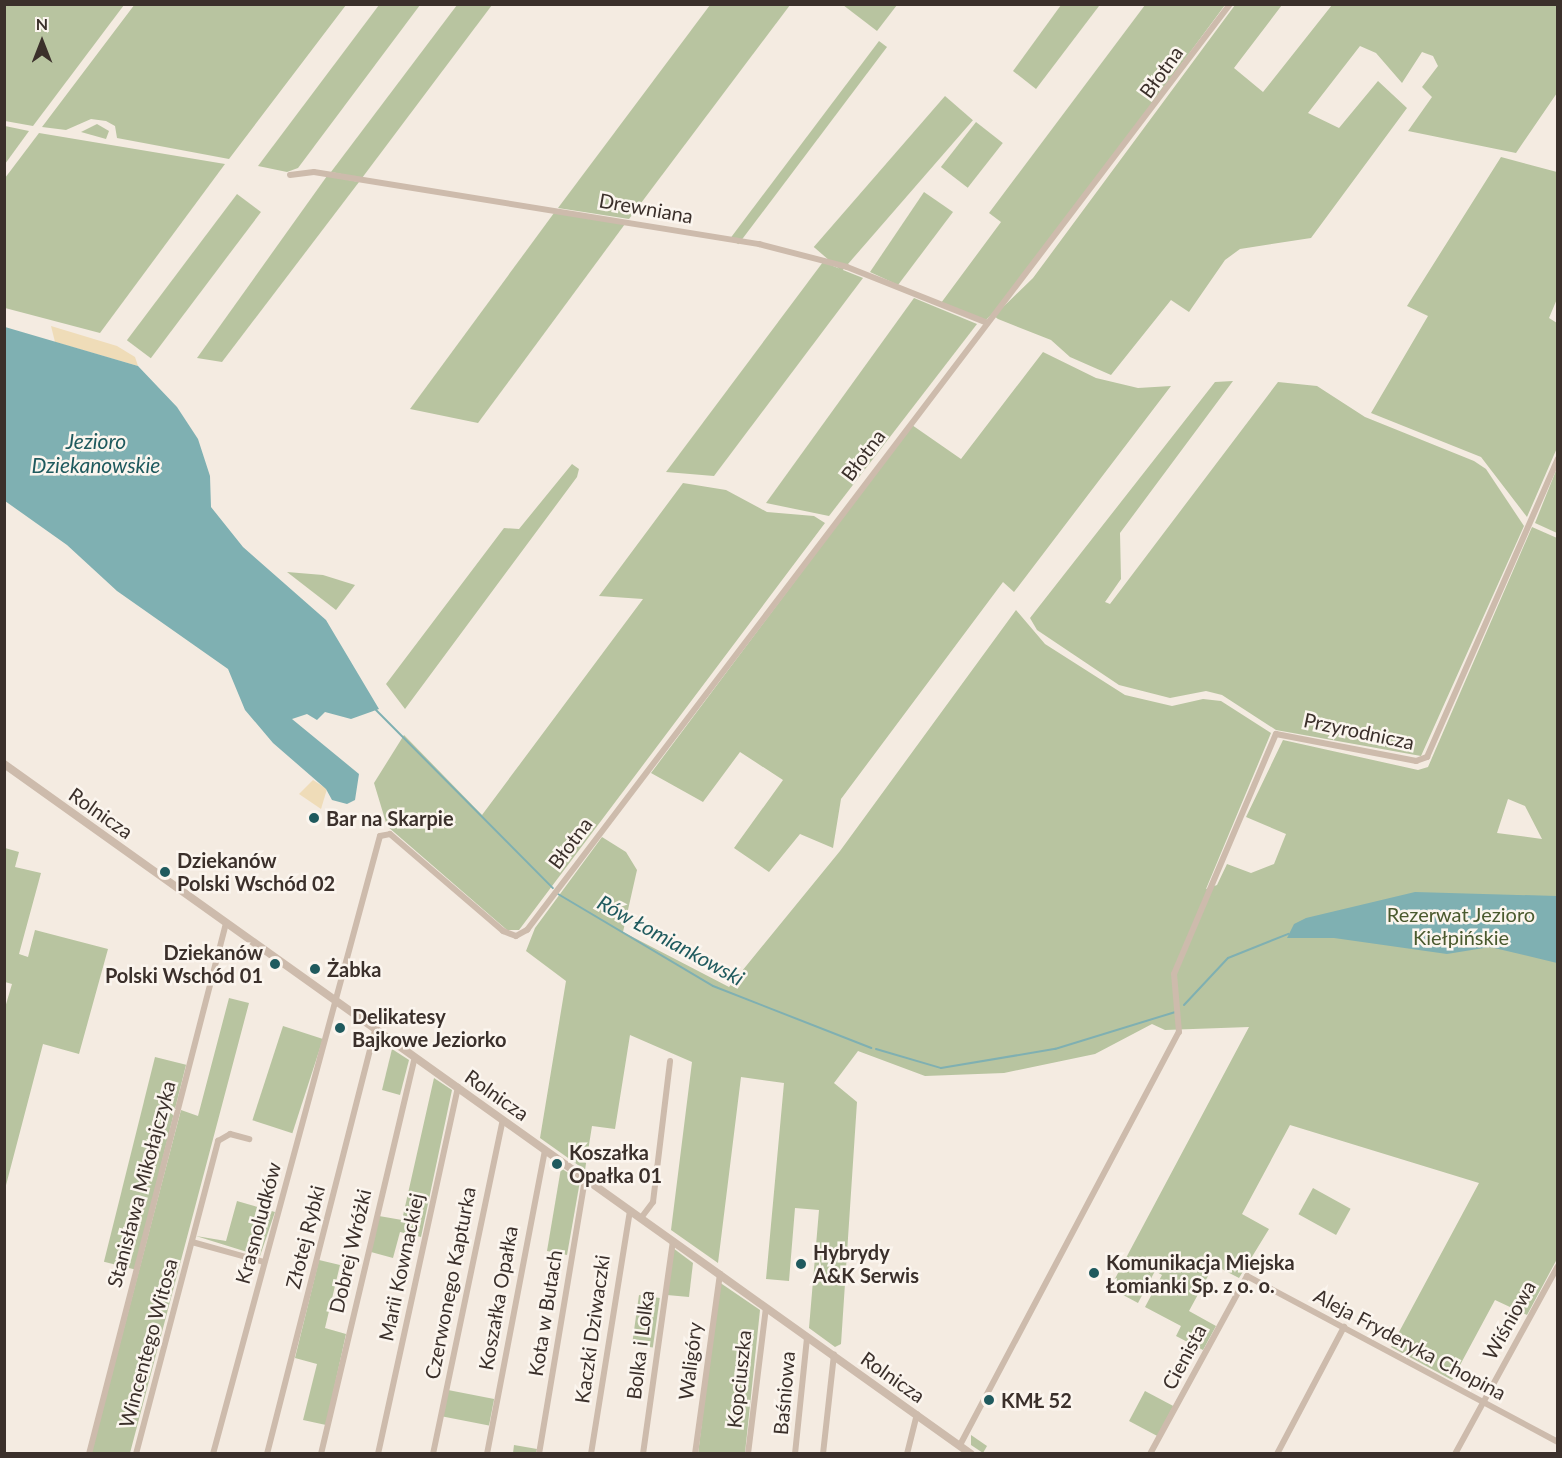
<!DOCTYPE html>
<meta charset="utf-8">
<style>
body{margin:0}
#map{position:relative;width:1562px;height:1458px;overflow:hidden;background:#f4ebe1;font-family:Lato,sans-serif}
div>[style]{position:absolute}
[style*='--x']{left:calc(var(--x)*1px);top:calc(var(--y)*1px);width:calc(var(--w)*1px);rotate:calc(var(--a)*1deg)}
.green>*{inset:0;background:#b8c4a0;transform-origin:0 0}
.sand>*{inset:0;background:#efdcb8}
.water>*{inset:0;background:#7fb0b2}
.stream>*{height:2px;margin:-1px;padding:0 1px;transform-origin:1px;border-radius:1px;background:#7fb0b2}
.minor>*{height:6px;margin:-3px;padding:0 3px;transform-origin:3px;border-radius:3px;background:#cdbbac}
.tertiary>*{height:8px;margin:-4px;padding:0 4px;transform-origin:4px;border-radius:4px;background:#cdbbac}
.dots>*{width:16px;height:16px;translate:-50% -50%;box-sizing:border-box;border:3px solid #fbf5ee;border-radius:50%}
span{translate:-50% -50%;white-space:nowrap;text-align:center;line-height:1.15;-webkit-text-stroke:5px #fbf5ee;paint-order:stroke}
.street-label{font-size:20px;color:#3b302b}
.poi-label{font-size:20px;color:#3b302b;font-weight:700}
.left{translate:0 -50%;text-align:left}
.right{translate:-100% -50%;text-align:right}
.park-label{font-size:20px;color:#4a5a2e}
.water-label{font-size:21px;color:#1f5a5e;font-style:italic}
.frame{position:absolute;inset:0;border:6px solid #3b302b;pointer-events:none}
.north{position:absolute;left:12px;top:12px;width:60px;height:60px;-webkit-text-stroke:4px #fbf5ee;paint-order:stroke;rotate:0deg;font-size:16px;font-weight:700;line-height:24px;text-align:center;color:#3b302b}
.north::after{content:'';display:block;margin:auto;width:21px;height:27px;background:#3b302b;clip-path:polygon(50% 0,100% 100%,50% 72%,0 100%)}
</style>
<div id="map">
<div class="green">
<i style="clip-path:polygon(5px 4px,124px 5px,33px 126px,5px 121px)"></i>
<i style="clip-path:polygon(135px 4px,346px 4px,346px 5px,229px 159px,117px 138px,115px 126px,106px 121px,91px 119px,66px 130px,42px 127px)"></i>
<i style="clip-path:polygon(379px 5px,420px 5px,298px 168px,287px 172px,258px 166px)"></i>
<i style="clip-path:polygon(457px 5px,492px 5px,362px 178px,331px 172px)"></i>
<i style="clip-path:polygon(710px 5px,790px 5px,629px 219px,558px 208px)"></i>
<i style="clip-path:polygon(843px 5px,897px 5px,877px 31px)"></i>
<i style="clip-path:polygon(1061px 5px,1099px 6px,1036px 89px,1013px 71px)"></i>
<i style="clip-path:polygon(1145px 5px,1225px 5px,1011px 294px,985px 321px,941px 303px,1001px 222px,989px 213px)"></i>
<i style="clip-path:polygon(1235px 5px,1282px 5px,1234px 68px,1263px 92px,1332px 5px,1557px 5px,1557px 93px,1516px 153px,1408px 131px,1432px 97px,1422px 87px,1438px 66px,1433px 56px,1422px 52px,1402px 83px,1376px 53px,1360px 46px,1308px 113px,1339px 128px,1378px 81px,1407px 108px,1311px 238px,1240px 249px,1225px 260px,1189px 312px,1171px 300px,1111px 375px,1070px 357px,1051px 340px,998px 319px,994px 316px,1033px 278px)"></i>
<i style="left:879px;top:41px;width:10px;height:247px;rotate:37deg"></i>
<i style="left:945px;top:96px;width:37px;height:200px;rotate:41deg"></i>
<i style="left:976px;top:122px;width:34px;height:57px;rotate:38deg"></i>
<i style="clip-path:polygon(97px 124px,109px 131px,106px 139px,81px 132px)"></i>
<i style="clip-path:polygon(5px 126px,29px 131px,5px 164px,4px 126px)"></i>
<i style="clip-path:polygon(39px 133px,225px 164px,100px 333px,5px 308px,5px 178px)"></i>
<i style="clip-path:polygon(1501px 157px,1557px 172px,1557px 299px,1549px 318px,1557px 323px,1557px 448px,1527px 517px,1481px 457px,1371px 413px,1428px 316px,1407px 306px)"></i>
<i style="clip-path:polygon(327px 176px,359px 182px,222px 362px,197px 358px)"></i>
<i style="clip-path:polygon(924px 192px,953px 212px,898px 285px,870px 272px)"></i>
<i style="left:237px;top:194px;width:30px;height:183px;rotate:37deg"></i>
<i style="clip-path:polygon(554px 213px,625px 224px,478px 423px,410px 409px)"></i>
<i style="clip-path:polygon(823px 262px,863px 278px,714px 476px,666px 472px)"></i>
<i style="clip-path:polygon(914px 298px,977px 324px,829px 516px,766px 503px)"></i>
<i style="clip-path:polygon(1043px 352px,1096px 378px,1138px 388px,1171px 386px,1014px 592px,1003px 582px,841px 799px,833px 848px,800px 834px,769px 872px,734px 848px,783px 780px,740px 752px,703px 802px,651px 773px,912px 425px,961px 459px)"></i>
<i style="clip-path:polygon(1233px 381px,1120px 533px,1121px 579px,1105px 602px,1110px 604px,1278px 382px,1317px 386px,1365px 417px,1474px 461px,1486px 469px,1524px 526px,1421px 756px,1276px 730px,1222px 695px,1206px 691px,1170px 698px,1119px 685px,1037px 630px,1030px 618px,1215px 382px)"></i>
<i style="clip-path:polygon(572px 464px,579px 469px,577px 477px,405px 709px,386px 684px,504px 528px,519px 529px)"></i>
<i style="clip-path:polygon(1557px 468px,1558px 533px,1557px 533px,1535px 523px)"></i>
<i style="clip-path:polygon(683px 483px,726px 490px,767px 512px,814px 516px,825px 523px,519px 930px,507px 930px,387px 826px,374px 783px,404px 735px,482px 815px,643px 599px,599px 596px)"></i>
<i style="clip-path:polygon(evenodd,1532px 527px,1557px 538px,1557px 1259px,1527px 1315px,1495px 1300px,1452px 1380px,1391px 1347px,1479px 1183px,1290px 1125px,1242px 1214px,1269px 1229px,1239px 1278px,1214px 1265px,1189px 1311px,1216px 1326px,1203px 1350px,1176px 1336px,1181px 1326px,1145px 1307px,1162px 1275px,1155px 1271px,1138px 1303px,1110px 1288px,1249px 1027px,1165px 1030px,1152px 1024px,1095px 1054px,1004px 1073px,925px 1076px,858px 1051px,834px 1083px,857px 1102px,841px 1344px,835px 1347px,809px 1328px,819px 1210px,795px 1208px,789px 1281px,766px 1279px,784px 1083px,741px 1077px,718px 1263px,671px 1230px,692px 1062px,630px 1035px,615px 1129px,592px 1126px,585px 1170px,540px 1138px,566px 981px,526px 951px,535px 928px,602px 837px,626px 852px,637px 870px,623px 932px,729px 987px,840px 851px,1016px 610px,1045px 644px,1125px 695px,1172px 706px,1203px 699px,1221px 701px,1271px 733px,1206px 889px,1217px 885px,1227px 864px,1251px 873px,1274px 864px,1286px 834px,1246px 817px,1283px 740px,1418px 770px,1428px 767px,1532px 527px,1508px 799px,1525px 806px,1542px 839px,1497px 833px,1508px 799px)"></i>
<i style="clip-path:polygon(287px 572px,323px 575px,355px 585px,336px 610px)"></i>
<i style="clip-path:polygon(5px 848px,19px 852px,15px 867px,41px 873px,19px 954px,28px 957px,35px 930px,108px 949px,79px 1054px,43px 1044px,5px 1189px,4px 1011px,12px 984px,5px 982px)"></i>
<i style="clip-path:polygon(229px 998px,249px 1003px,130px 1453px,91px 1454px,181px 1110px,198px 1116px)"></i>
<i style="left:283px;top:1026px;width:42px;height:99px;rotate:18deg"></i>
<i style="clip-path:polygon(392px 1049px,409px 1060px,400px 1095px,382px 1090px)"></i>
<i style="left:155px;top:1057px;width:32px;height:211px;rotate:14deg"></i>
<i style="clip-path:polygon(434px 1078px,452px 1090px,421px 1237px,400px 1232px,393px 1258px,371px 1252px,379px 1216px,402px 1220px)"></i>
<i style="clip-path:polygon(561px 1168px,580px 1181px,567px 1255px,547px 1251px)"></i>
<i style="left:1313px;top:1188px;width:43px;height:30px;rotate:29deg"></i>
<i style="clip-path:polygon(237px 1201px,275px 1212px,260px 1256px,196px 1236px,226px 1241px)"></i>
<i style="clip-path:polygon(673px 1248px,693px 1263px,689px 1297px,667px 1295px)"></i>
<i style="clip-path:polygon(319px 1260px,340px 1265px,325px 1328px,346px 1334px,326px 1425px,303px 1420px,317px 1364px,295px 1358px)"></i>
<i style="clip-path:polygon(719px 1282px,760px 1310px,745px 1453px,698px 1454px)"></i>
<i style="left:639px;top:1295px;width:21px;height:50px;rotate:8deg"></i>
<i style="left:448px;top:1390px;width:47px;height:27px;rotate:11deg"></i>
<i style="left:1145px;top:1391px;width:32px;height:34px;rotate:28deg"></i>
<i style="clip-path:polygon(971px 1435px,987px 1446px,983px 1453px,971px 1445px)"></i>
<i style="clip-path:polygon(514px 1445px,537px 1449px,536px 1453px,513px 1453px)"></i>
</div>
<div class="sand">
<i style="clip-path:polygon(51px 326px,117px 346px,135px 357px,138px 366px,55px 342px)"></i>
<i style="clip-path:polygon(313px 780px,327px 789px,321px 809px,299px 794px)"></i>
</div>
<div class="water">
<i style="clip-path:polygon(5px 327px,138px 366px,177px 407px,198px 439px,210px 476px,211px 507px,243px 547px,326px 620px,379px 709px,351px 719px,325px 712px,317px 720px,307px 714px,292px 719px,359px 774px,355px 800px,347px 804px,332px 800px,326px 789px,273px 743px,245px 710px,228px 669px,117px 591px,67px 545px,5px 501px)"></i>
<i style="clip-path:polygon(1415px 892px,1557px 896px,1557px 963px,1490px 947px,1447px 954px,1334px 938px,1287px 938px,1294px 924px,1306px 918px)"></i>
</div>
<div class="stream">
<i style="--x:376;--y:710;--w:251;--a:45.2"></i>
<i style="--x:558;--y:894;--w:180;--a:30.7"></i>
<i style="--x:713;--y:986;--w:170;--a:21.4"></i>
<i style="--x:1184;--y:1005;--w:64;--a:-46.9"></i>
<i style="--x:1228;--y:958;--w:65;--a:-21.8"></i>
<i style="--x:876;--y:1049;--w:68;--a:16.3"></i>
<i style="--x:941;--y:1068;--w:116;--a:-9.5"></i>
<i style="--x:1055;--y:1049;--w:126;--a:-17.1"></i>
</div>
<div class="minor">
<i style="--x:290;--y:175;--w:24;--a:-7"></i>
<i style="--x:314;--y:172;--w:451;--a:9.2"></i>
<i style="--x:759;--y:244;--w:91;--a:14.6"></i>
<i style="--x:847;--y:267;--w:149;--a:21.7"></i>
<i style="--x:641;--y:1218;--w:20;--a:-53"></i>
<i style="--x:653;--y:1202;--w:142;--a:-83.1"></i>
<i style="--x:192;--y:1242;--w:75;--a:15.5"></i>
<i style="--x:960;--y:1445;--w:467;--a:-62.1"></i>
<i style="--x:1179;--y:1032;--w:58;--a:-94.9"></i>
<i style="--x:1174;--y:974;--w:261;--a:-67"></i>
<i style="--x:1276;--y:734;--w:143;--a:10.9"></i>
<i style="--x:1416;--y:761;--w:12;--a:-20"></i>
<i style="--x:1427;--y:757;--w:326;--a:-66.3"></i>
<i style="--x:89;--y:1454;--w:548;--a:-75.53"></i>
<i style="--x:136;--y:1454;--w:324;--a:-75.3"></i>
<i style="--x:218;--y:1141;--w:14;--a:-30"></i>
<i style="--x:230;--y:1134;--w:20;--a:15"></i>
<i style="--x:213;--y:1454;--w:640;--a:-74.88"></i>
<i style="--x:380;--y:836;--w:10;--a:-11"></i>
<i style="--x:390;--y:834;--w:149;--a:40.6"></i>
<i style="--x:503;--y:931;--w:14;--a:21"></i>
<i style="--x:516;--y:936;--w:13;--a:-29"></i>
<i style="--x:527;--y:930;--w:1163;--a:-52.79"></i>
<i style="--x:267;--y:1454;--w:439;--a:-75.7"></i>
<i style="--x:321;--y:1454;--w:408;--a:-76.7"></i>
<i style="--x:378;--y:1454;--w:376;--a:-77.7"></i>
<i style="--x:433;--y:1454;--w:341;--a:-78.2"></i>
<i style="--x:487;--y:1454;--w:309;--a:-79.2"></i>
<i style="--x:539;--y:1454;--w:279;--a:-80.5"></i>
<i style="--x:591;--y:1454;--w:247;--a:-80.9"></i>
<i style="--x:643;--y:1454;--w:215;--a:-82"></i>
<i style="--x:695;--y:1454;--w:182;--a:-82.1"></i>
<i style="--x:748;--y:1454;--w:147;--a:-83"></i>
<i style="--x:795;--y:1454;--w:118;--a:-84.1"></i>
<i style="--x:823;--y:1454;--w:100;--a:-83.7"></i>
<i style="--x:907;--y:1454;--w:41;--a:-76"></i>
<i style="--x:1150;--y:1454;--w:203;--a:-61.4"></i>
<i style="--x:1247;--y:1276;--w:353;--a:28.1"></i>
<i style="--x:1277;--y:1454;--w:144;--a:-62.2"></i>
<i style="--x:1455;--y:1454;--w:214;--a:-61.3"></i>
</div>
<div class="tertiary">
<i style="--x:4;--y:764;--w:1188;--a:35.51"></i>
</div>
<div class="dots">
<i style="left:314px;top:818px;background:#1f5a5e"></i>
<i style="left:165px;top:872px;background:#1f5a5e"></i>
<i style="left:275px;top:964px;background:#1f5a5e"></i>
<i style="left:315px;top:969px;background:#1f5a5e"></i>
<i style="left:340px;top:1028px;background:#1f5a5e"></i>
<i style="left:557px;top:1164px;background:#1f5a5e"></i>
<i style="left:801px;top:1264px;background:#1f5a5e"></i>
<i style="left:1094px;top:1273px;background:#1f5a5e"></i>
<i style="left:989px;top:1400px;background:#1f5a5e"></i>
</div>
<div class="street-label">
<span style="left:1161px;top:72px;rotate:-54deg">Błotna</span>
<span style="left:646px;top:208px;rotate:10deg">Drewniana</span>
<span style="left:863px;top:455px;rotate:-53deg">Błotna</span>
<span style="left:1359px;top:731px;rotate:12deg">Przyrodnicza</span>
<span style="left:101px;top:813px;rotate:35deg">Rolnicza</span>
<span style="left:570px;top:843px;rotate:-53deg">Błotna</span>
<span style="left:497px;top:1095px;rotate:35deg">Rolnicza</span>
<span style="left:141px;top:1184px;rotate:-75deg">Stanisława Mikołajczyka</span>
<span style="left:258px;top:1223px;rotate:-75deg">Krasnoludków</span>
<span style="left:305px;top:1237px;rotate:-76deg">Złotej Rybki</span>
<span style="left:350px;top:1251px;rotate:-77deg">Dobrej Wróżki</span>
<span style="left:401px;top:1267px;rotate:-78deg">Marii Kownackiej</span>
<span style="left:450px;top:1283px;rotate:-79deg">Czerwonego Kapturka</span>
<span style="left:498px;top:1298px;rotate:-80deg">Koszałka Opałka</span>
<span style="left:545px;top:1313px;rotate:-81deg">Kota w Butach</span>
<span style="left:1509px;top:1320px;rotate:-61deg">Wiśniowa</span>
<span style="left:592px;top:1329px;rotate:-82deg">Kaczki Dziwaczki</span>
<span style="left:148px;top:1343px;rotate:-75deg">Wincentego Witosa</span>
<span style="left:1410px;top:1344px;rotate:28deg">Aleja Fryderyka Chopina</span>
<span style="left:640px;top:1345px;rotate:-83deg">Bolka i Lolka</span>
<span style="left:1184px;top:1357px;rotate:-62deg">Cienista</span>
<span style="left:690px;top:1361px;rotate:-83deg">Waligóry</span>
<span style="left:893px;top:1377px;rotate:35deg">Rolnicza</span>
<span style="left:739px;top:1379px;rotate:-84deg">Kopciuszka</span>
<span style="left:784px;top:1393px;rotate:-85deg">Baśniowa</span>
</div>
<div class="poi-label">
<span class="left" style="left:326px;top:818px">Bar na Skarpie</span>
<span class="left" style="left:177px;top:872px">Dziekanów<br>Polski Wschód 02</span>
<span class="right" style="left:263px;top:964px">Dziekanów<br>Polski Wschód 01</span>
<span class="left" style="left:327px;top:969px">Żabka</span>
<span class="left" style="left:352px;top:1028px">Delikatesy<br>Bajkowe Jeziorko</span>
<span class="left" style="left:569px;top:1164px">Koszałka<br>Opałka 01</span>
<span class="left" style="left:813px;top:1264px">Hybrydy<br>A&amp;K Serwis</span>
<span class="left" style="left:1106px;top:1274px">Komunikacja Miejska<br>Łomianki Sp. z o. o.</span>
<span class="left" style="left:1001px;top:1400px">KMŁ 52</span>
</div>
<div class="park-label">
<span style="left:1461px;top:926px">Rezerwat Jezioro<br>Kiełpińskie</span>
</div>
<div class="water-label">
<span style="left:96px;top:453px">Jezioro<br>Dziekanowskie</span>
<span style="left:671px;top:940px;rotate:29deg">Rów Łomiankowski</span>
</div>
<div class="frame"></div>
<div class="north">N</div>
</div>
